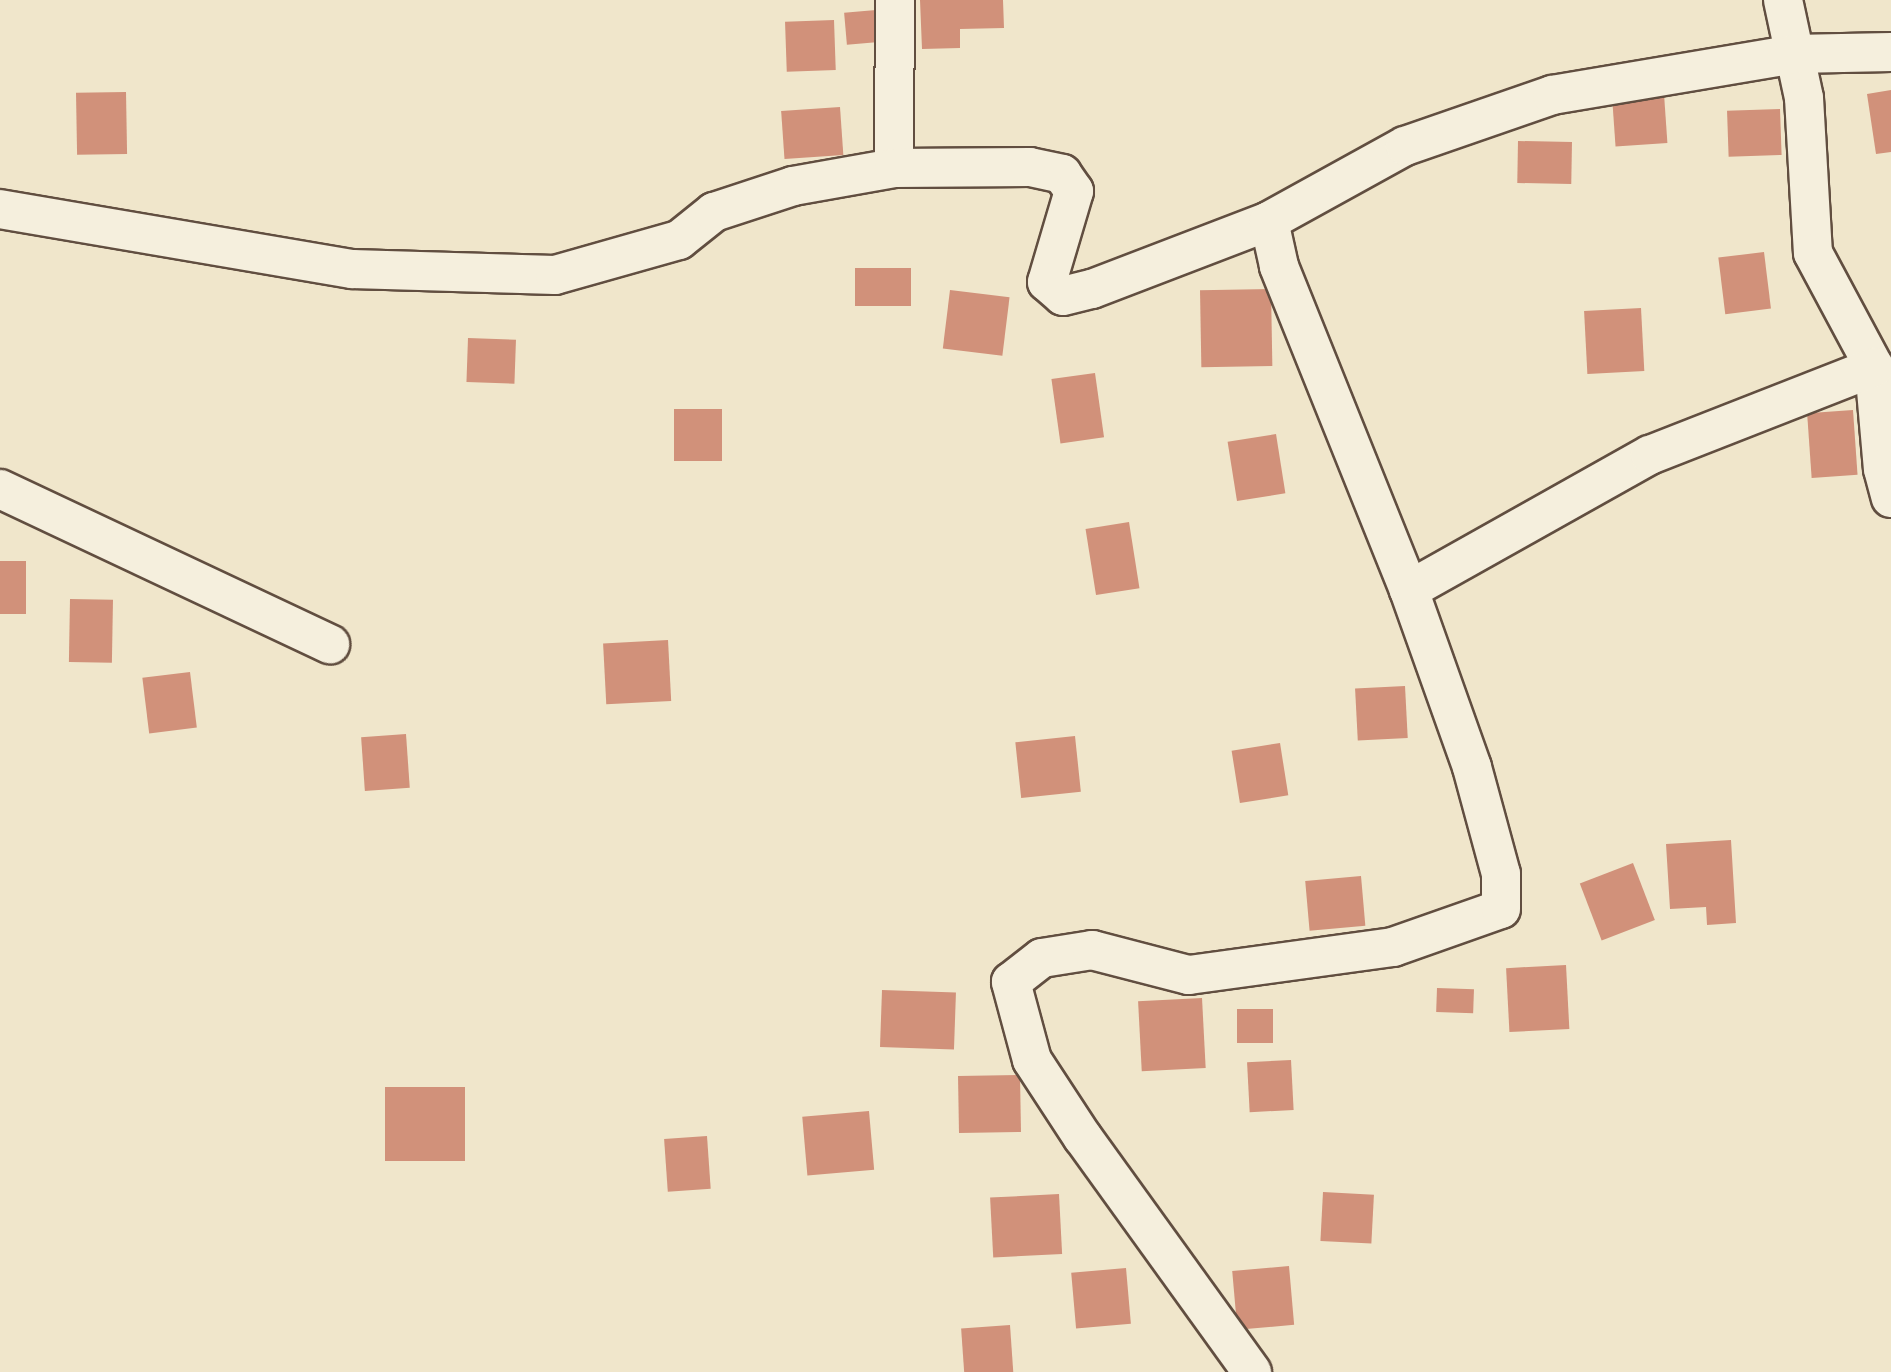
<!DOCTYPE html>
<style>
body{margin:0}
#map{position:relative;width:1891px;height:1372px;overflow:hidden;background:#f0e6cb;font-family:"Old Standard TT",serif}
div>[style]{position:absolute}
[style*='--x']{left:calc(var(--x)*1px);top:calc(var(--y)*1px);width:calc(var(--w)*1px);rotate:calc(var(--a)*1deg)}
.building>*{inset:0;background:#d1917a;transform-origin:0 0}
.roads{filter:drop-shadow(2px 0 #614e40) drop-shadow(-2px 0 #614e40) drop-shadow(0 2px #614e40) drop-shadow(0 -2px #614e40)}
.minor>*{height:38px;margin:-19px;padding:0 19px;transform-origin:19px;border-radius:19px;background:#f5efdd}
span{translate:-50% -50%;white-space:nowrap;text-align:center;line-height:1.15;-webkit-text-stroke:7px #f5efdd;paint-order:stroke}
</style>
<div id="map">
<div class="building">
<i style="clip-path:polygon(920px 0,1003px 0,1004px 28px,960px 29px,960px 48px,922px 49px)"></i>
<i style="left:876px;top:10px;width:32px;height:32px;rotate:85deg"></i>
<i style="left:834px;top:20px;width:50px;height:49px;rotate:88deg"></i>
<i style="clip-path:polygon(1891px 90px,1891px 152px,1876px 154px,1867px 94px)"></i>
<i style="left:126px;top:92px;width:62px;height:50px;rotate:89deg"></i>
<i style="left:1664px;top:94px;width:49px;height:52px;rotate:86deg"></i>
<i style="left:840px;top:107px;width:48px;height:59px;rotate:86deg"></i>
<i style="left:1780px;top:109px;width:46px;height:53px;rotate:88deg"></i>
<i style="left:1518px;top:141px;width:54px;height:42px;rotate:1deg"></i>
<i style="left:1764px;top:252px;width:57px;height:46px;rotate:83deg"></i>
<i style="left:911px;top:268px;width:38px;height:56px;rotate:90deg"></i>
<i style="left:1271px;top:289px;width:77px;height:71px;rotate:89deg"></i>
<i style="left:950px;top:290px;width:60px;height:59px;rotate:7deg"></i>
<i style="left:1641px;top:308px;width:63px;height:57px;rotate:87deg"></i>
<i style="left:468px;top:338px;width:48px;height:44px;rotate:2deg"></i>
<i style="left:1095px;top:373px;width:65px;height:44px;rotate:82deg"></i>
<i style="left:674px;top:409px;width:48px;height:52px"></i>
<i style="left:1853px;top:410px;width:65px;height:46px;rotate:86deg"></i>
<i style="left:1276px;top:434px;width:60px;height:49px;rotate:81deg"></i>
<i style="left:1129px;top:522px;width:67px;height:44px;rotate:81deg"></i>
<i style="left:0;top:561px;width:26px;height:53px"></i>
<i style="left:70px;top:599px;width:43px;height:63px;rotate:1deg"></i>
<i style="left:668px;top:640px;width:61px;height:65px;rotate:87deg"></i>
<i style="left:190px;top:672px;width:56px;height:48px;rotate:83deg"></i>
<i style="left:1405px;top:686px;width:52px;height:50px;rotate:87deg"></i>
<i style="left:406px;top:734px;width:54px;height:45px;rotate:86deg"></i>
<i style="left:1075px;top:736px;width:56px;height:60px;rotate:84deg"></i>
<i style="left:1280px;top:743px;width:53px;height:49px;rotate:81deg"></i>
<i style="clip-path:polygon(1731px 840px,1736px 923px,1707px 925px,1706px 907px,1670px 909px,1666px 844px)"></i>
<i style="left:1633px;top:863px;width:61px;height:57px;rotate:69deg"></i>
<i style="left:1361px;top:876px;width:50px;height:56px;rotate:85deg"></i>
<i style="left:1566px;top:965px;width:64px;height:60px;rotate:87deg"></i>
<i style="left:1437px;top:988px;width:37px;height:24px;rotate:2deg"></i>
<i style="left:882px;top:990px;width:74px;height:57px;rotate:2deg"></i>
<i style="left:1202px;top:998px;width:70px;height:64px;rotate:87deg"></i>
<i style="left:1237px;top:1009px;width:36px;height:34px"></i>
<i style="left:1291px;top:1060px;width:50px;height:44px;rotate:87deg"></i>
<i style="left:1020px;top:1075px;width:57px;height:62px;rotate:89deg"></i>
<i style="left:385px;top:1087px;width:80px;height:74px"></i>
<i style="left:869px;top:1111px;width:59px;height:67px;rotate:85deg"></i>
<i style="left:707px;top:1136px;width:53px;height:43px;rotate:86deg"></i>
<i style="left:1323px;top:1192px;width:51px;height:49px;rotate:3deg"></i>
<i style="left:1059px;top:1194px;width:60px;height:69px;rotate:87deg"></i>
<i style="left:1289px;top:1266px;width:59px;height:57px;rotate:85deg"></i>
<i style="left:1126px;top:1268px;width:56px;height:55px;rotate:85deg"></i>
<i style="left:1010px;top:1325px;width:47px;height:49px;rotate:86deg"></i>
</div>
<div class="roads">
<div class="minor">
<i style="--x:1783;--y:0;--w:100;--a:77.9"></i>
<i style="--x:1804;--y:98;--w:155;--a:86.7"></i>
<i style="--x:1813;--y:253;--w:129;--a:61.8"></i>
<i style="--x:1874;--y:367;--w:102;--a:85"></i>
<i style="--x:1883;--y:469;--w:30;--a:75"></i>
<i style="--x:894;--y:168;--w:168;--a:-89.7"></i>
<i style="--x:0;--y:209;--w:357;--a:9.7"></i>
<i style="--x:352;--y:269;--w:203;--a:1.7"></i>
<i style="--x:555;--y:275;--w:129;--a:-15.8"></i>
<i style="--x:679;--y:240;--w:45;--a:-38.7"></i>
<i style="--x:714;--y:212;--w:83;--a:-18.2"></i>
<i style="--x:793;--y:186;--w:103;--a:-10.1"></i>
<i style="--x:894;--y:168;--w:136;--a:-0.4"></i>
<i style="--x:1030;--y:167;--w:33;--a:12"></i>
<i style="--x:1062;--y:174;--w:21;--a:55"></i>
<i style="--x:1074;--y:191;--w:95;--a:106.5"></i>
<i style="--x:1047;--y:282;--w:21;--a:41"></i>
<i style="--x:1063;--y:296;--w:30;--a:-14"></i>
<i style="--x:1092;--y:289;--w:190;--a:-21"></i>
<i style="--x:1269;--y:221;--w:155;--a:-28.9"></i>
<i style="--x:1405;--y:146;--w:156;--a:-19.1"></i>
<i style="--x:1552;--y:95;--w:245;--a:-9.6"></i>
<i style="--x:1794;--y:54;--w:97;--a:-1.2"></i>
<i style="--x:0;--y:489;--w:365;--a:25.2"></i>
<i style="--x:1409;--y:590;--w:276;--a:-29.3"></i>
<i style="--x:1650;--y:455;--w:241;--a:-21.4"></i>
<i style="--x:1252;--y:1372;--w:289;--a:-125.8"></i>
<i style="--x:1083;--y:1138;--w:93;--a:-123.2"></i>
<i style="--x:1032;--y:1060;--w:81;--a:-105.1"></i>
<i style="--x:1011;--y:982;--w:39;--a:-38"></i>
<i style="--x:1042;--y:958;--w:51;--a:-9.1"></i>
<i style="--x:1092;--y:950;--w:100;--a:14.5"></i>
<i style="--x:1189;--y:975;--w:206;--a:-7.8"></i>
<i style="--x:1393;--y:947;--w:114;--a:-19.4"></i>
<i style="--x:1501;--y:909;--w:35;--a:-90"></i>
<i style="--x:1501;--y:874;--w:111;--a:-105.2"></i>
<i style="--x:1472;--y:767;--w:188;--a:-109.6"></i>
<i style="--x:1409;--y:590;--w:349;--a:-111.9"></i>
<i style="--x:1279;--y:266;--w:46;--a:-102.5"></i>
</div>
</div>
</div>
